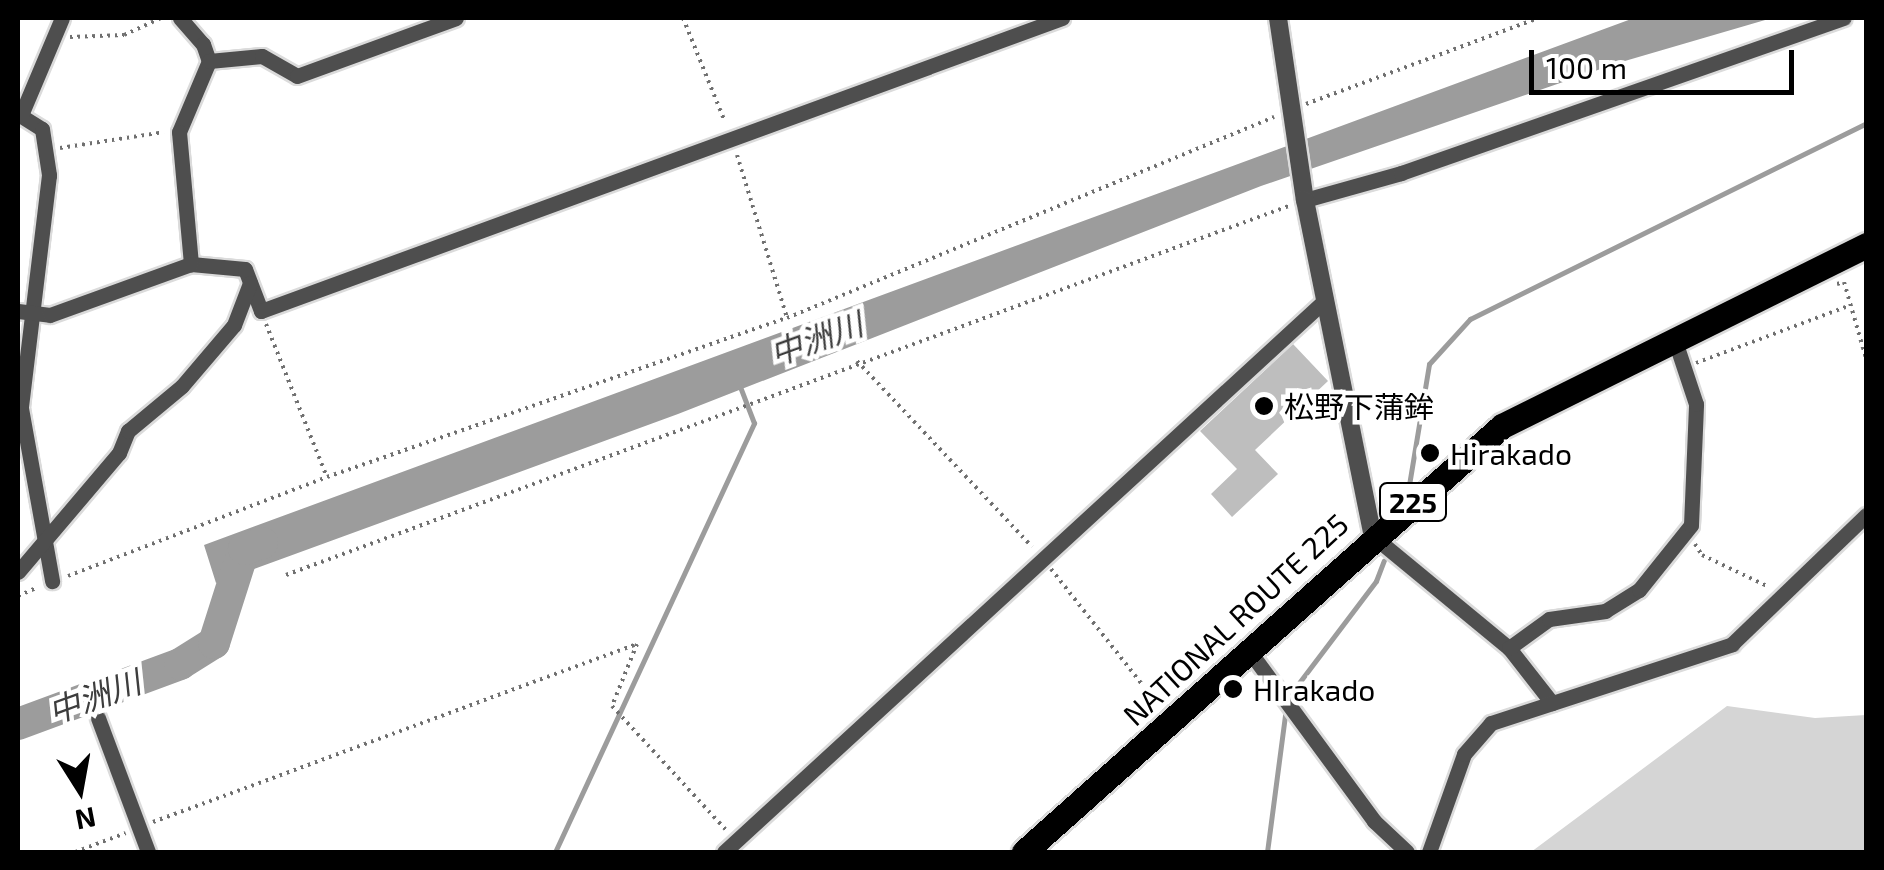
<!DOCTYPE html>
<meta charset="utf-8">
<style>
body{margin:0}
#map{position:relative;width:1884px;height:870px;overflow:hidden;background:#fff;font-family:"Exo 2","Noto Sans JP",sans-serif}
div>[style]{position:absolute}
[style*='--x']{left:calc(var(--x)*1px);top:calc(var(--y)*1px);width:calc(var(--w)*1px);rotate:calc(var(--a)*1deg)}
.green>*{inset:0;background:#d5d5d5}
.water>*{inset:0;background:#9c9c9c}
.stream>*{height:5px;margin:-2.5px;padding:0 2.5px;transform-origin:2.5px;border-radius:2.5px;background:#9c9c9c}
.river>*{height:32px;margin:-16px;padding:0 16px;transform-origin:16px;border-radius:16px;background:#9c9c9c}
.building>*{inset:0;background:#bebebe}
.path>*{height:4px;margin-top:-2px;transform-origin:0;background:repeating-linear-gradient(90deg,#707070 0 2.5px,transparent 0 7.5px)}
.roads{filter:drop-shadow(2px 0 #dbdbdb) drop-shadow(-2px 0 #dbdbdb) drop-shadow(0 2px #dbdbdb) drop-shadow(0 -2px #dbdbdb)}
.minor>*{height:15px;margin:-7.5px;padding:0 7.5px;transform-origin:7.5px;border-radius:7.5px;background:#4e4e4e}
.tertiary>*{height:18px;margin:-9px;padding:0 9px;transform-origin:9px;border-radius:9px;background:#4e4e4e}
.trunk>*{height:25px;margin:-12.5px;padding:0 12.5px;transform-origin:12.5px;border-radius:12.5px;background:#000}
.dots>*{width:28px;height:28px;translate:-50% -50%;box-sizing:border-box;border:5px solid #fff;border-radius:50%}
span{translate:-50% -50%;white-space:nowrap;text-align:center;line-height:1.15;-webkit-text-stroke:9px #fff;paint-order:stroke}
.shield-label span{padding:2px 8px;background:#fff;border:2px solid;border-radius:8px;-webkit-text-stroke-width:0}
.shield-label{font-size:28px;color:#000;font-weight:700}
.poi-label{font-size:30px;color:#000}
.left{translate:0 -50%;text-align:left}
.street-label{font-size:30px;color:#000}
.water-label{font-size:32px;color:#3d3d3d;font-style:italic}
.frame{position:absolute;inset:0;border:20px solid #000;pointer-events:none}
.north{position:absolute;left:30px;top:740px;width:100px;height:100px;-webkit-text-stroke:8px #fff;paint-order:stroke;rotate:169deg;font-size:28px;font-weight:700;line-height:40px;text-align:center;color:#000}
.north::after{content:'';display:block;margin:auto;width:35px;height:45px;background:#000;clip-path:polygon(50% 0,100% 100%,50% 72%,0 100%)}
.scale{position:absolute;left:1529px;top:50px;width:265px;height:45px;box-sizing:border-box;border:5px solid #000;border-top:0;padding-left:12px;font-size:30px;line-height:35px;white-space:nowrap;color:#000;-webkit-text-stroke:8px #fff;paint-order:stroke}
</style>
<div id="map">
<div class="green">
<i style="clip-path:polygon(1727px 706px,1815px 718px,1866px 715px,1866px 852px,1531px 852px)"></i>
</div>
<div class="water">
<i style="clip-path:polygon(1634px 18px,1772px 18px,1618px 63px,1261px 186px,678px 414px,216px 583px,204px 545px)"></i>
</div>
<div class="stream">
<i style="--x:1409;--y:485;--w:123;--a:-80.6"></i>
<i style="--x:1429;--y:364;--w:61;--a:-47.7"></i>
<i style="--x:1470;--y:319;--w:442;--a:-26.3"></i>
<i style="--x:1289;--y:696;--w:144;--a:-52.9"></i>
<i style="--x:1376;--y:581;--w:22;--a:-69"></i>
<i style="--x:555;--y:852;--w:473;--a:-65.1"></i>
<i style="--x:754;--y:423;--w:39;--a:-111"></i>
<i style="--x:1267;--y:852;--w:146;--a:-82.5"></i>
</div>
<div class="river">
<i style="--x:18;--y:724;--w:173;--a:-20.3"></i>
<i style="--x:180;--y:664;--w:40;--a:-32"></i>
<i style="--x:214;--y:643;--w:99;--a:-72.3"></i>
<i style="--x:244;--y:549;--w:19;--a:-18"></i>
</div>
<div class="building">
<i style="clip-path:polygon(1293px 344px,1328px 381px,1255px 450px,1278px 474px,1232px 517px,1211px 494px,1237px 469px,1200px 431px)"></i>
</div>
<div class="path">
<i style="--x:683;--y:18;--w:112;--a:68"></i>
<i style="--x:70;--y:37;--w:54;--a:-2.1"></i>
<i style="--x:124;--y:35;--w:41;--a:-24.7"></i>
<i style="--x:1306;--y:104;--w:247;--a:-20.3"></i>
<i style="--x:60;--y:148;--w:105;--a:-8.7"></i>
<i style="--x:737;--y:155;--w:170;--a:72.9"></i>
<i style="--x:1837;--y:284;--w:7;--a:-16"></i>
<i style="--x:1844;--y:282;--w:79;--a:73.9"></i>
<i style="--x:266;--y:324;--w:165;--a:68.3"></i>
<i style="--x:857;--y:361;--w:255;--a:46.7"></i>
<i style="--x:1696;--y:363;--w:165;--a:-20.5"></i>
<i style="--x:1695;--y:544;--w:13;--a:58"></i>
<i style="--x:1702;--y:555;--w:72;--a:25.5"></i>
<i style="--x:1051;--y:569;--w:171;--a:51.7"></i>
<i style="--x:286;--y:575;--w:1071;--a:-20.21"></i>
<i style="--x:68;--y:576;--w:277;--a:-20.9"></i>
<i style="--x:327;--y:477;--w:487;--a:-19.1"></i>
<i style="--x:787;--y:318;--w:527;--a:-22.43"></i>
<i style="--x:18;--y:596;--w:20;--a:-24"></i>
<i style="--x:637;--y:644;--w:67;--a:112"></i>
<i style="--x:612;--y:706;--w:168;--a:47.4"></i>
<i style="--x:153;--y:822;--w:516;--a:-20.19"></i>
<i style="--x:75;--y:852;--w:54;--a:-20.4"></i>
</div>
<div class="roads">
<div class="minor">
<i style="--x:180;--y:18;--w:35;--a:49"></i>
<i style="--x:203;--y:44;--w:18;--a:71"></i>
<i style="--x:209;--y:61;--w:77;--a:112.9"></i>
<i style="--x:179;--y:132;--w:133;--a:84.8"></i>
<i style="--x:191;--y:264;--w:54;--a:5.3"></i>
<i style="--x:245;--y:269;--w:45;--a:69.1"></i>
<i style="--x:261;--y:311;--w:853;--a:-20.09"></i>
<i style="--x:209;--y:61;--w:53;--a:-5.4"></i>
<i style="--x:262;--y:56;--w:40;--a:29.7"></i>
<i style="--x:297;--y:76;--w:169;--a:-20"></i>
<i style="--x:18;--y:114;--w:28;--a:32"></i>
<i style="--x:42;--y:129;--w:47;--a:81.3"></i>
<i style="--x:49;--y:175;--w:235;--a:96.9"></i>
<i style="--x:21;--y:408;--w:176;--a:79.8"></i>
<i style="--x:21;--y:115;--w:105;--a:-67.1"></i>
<i style="--x:1305;--y:200;--w:100;--a:-15.7"></i>
<i style="--x:1401;--y:173;--w:469;--a:-19.3"></i>
<i style="--x:18;--y:311;--w:32;--a:7"></i>
<i style="--x:50;--y:315;--w:150;--a:-19.9"></i>
<i style="--x:1373;--y:536;--w:176;--a:39.5"></i>
<i style="--x:1509;--y:648;--w:70;--a:52"></i>
<i style="--x:18;--y:572;--w:156;--a:-49.7"></i>
<i style="--x:119;--y:453;--w:24;--a:-68"></i>
<i style="--x:128;--y:431;--w:70;--a:-39.8"></i>
<i style="--x:182;--y:386;--w:80;--a:-49.6"></i>
<i style="--x:234;--y:325;--w:45;--a:-69.1"></i>
<i style="--x:1509;--y:648;--w:49;--a:-35.9"></i>
<i style="--x:1549;--y:619;--w:57;--a:-8.1"></i>
<i style="--x:1605;--y:611;--w:40;--a:-32"></i>
<i style="--x:1639;--y:590;--w:83;--a:-51.3"></i>
<i style="--x:1691;--y:525;--w:121;--a:-87.6"></i>
<i style="--x:1696;--y:404;--w:66;--a:-108.4"></i>
<i style="--x:1250;--y:652;--w:210;--a:53.7"></i>
<i style="--x:1374;--y:821;--w:45;--a:43.2"></i>
<i style="--x:98;--y:718;--w:143;--a:69.5"></i>
<i style="--x:724;--y:852;--w:815;--a:-42.56"></i>
<i style="--x:1429;--y:852;--w:104;--a:-70.3"></i>
<i style="--x:1464;--y:754;--w:41;--a:-48.9"></i>
<i style="--x:1491;--y:723;--w:254;--a:-18.1"></i>
<i style="--x:1732;--y:644;--w:186;--a:-43.9"></i>
</div>
<div class="tertiary">
<i style="--x:1278;--y:18;--w:184;--a:81.6"></i>
<i style="--x:1305;--y:200;--w:343;--a:78.6"></i>
</div>
<div class="trunk">
<i style="--x:1024;--y:852;--w:640;--a:-41.71"></i>
<i style="--x:1502;--y:426;--w:407;--a:-26.4"></i>
</div>
</div>
<div class="dots">
<i style="left:1264px;top:406px;background:#000"></i>
<i style="left:1430px;top:453px;background:#000"></i>
<i style="left:1233px;top:689px;background:#000"></i>
</div>
<div class="shield-label">
<span style="left:1413px;top:502px">225</span>
</div>
<div class="poi-label">
<span class="left" style="left:1284px;top:406px">松野下蒲鉾</span>
<span class="left" style="left:1450px;top:453px">Hirakado</span>
<span class="left" style="left:1253px;top:689px">HIrakado</span>
</div>
<div class="street-label">
<span style="left:1235px;top:619px;rotate:-43deg">NATIONAL ROUTE 225</span>
</div>
<div class="water-label">
<span style="left:816px;top:338px;rotate:-20deg">中洲川</span>
<span style="left:94px;top:696px;rotate:-20deg">中洲川</span>
</div>
<div class="frame"></div>
<div class="north">N</div>
<div class="scale">100 m</div>
</div>
